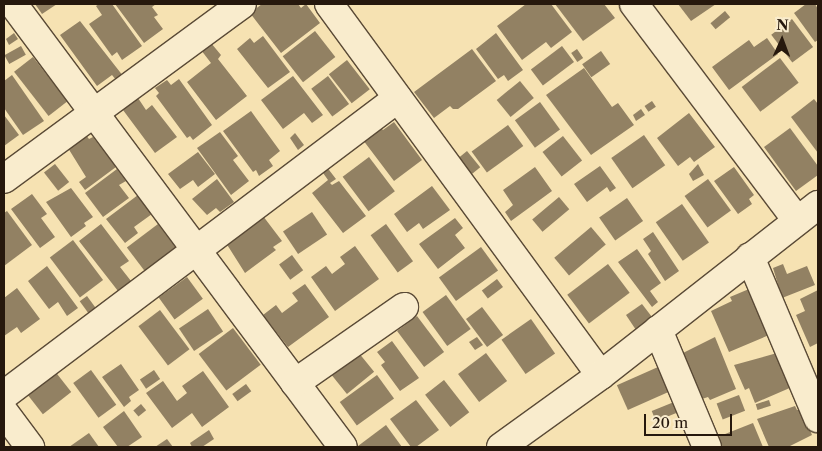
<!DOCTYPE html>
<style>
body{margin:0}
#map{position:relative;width:822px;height:451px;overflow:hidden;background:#f6e2b2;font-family:"Libre Caslon Text",serif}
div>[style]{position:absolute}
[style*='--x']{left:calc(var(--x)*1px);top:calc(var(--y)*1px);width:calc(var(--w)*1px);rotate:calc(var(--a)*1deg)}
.building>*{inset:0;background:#928163;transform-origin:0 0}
.roads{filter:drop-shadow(1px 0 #5a4a36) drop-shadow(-1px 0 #5a4a36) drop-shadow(0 1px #5a4a36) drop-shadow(0 -1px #5a4a36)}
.street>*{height:28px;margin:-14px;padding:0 14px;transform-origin:14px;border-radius:14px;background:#f9eccd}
span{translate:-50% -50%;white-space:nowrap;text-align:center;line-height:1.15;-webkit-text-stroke:4px #f9eccd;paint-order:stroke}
.frame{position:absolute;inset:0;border:5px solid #26180d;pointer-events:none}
.north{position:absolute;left:757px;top:15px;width:50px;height:50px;-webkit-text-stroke:4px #f9eccd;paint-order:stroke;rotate:2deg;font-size:14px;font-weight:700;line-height:20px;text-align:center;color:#26180d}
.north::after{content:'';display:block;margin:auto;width:18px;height:22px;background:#26180d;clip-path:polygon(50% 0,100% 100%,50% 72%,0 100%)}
.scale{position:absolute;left:644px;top:414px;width:88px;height:22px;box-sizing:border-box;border:2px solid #26180d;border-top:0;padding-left:6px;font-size:15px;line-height:18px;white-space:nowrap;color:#26180d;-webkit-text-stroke:4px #f9eccd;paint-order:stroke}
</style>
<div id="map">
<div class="building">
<i style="clip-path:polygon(35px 4px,57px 4px,42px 14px)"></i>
<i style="clip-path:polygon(99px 4px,112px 4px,142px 46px,122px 60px,117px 52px,112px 56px,89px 24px,102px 15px,96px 6px)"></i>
<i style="clip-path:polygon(115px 4px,156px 4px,152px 7px,158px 15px,154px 17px,163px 29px,144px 43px)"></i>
<i style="clip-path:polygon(262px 4px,298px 4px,301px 8px,306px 4px,320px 23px,281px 53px,250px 13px)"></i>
<i style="clip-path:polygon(526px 4px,551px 4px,572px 32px,551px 48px,546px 42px,522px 60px,497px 26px)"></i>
<i style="clip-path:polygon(555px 4px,604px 4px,615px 18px,583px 41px)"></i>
<i style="clip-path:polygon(678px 4px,716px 4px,691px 21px)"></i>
<i style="clip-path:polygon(806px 4px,815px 4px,818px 9px,818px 40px,815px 42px,794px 13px)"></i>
<i style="left:725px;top:11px;width:8px;height:19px;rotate:50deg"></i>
<i style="left:792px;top:19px;width:35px;height:26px;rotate:53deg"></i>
<i style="clip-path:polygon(80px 21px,127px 81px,121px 86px,112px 75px,97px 86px,60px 35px)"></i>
<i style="left:315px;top:31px;width:33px;height:41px;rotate:52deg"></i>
<i style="clip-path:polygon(14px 33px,18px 39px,9px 45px,6px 39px)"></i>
<i style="clip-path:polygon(496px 33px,523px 70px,508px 81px,504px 75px,498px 79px,476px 49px)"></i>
<i style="clip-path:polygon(263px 36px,290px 72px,268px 88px,237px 49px,250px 38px,254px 43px)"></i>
<i style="clip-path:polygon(767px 38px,778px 54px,729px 90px,712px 67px,749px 40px,754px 47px)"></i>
<i style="clip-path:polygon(211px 43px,221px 55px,218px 59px,247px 96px,216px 120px,187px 82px,211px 63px,201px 50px)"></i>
<i style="left:21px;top:46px;width:10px;height:19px;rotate:61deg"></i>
<i style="left:562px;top:46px;width:20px;height:39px;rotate:53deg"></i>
<i style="clip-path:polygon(472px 49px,496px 81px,458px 109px,453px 109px,450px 106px,434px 118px,414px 92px)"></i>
<i style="left:577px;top:49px;width:11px;height:7px;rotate:56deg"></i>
<i style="left:601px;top:51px;width:16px;height:23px;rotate:55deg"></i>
<i style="left:33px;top:57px;width:56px;height:24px;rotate:52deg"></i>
<i style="left:780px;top:58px;width:31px;height:48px;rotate:53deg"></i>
<i style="left:347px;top:60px;width:37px;height:23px;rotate:52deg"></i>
<i style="clip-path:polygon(584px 68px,612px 107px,618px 103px,634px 125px,591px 155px,546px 95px)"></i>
<i style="clip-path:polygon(12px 75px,44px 121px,23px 135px,4px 108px,4px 81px)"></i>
<i style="clip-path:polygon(293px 76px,323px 115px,312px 123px,304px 113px,283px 129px,261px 100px)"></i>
<i style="left:328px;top:76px;width:35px;height:21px;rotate:53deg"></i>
<i style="clip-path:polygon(179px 79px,212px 125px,193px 140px,190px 136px,187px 138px,156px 96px,159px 93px,155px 88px,167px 80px,171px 85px)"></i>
<i style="left:520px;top:81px;width:22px;height:30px;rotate:51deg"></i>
<i style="clip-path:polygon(138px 98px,146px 110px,152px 105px,177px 137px,155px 153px,123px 110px)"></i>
<i style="clip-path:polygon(814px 99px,818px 104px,818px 153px,791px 117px)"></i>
<i style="left:652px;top:101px;width:7px;height:9px;rotate:56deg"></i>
<i style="left:540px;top:102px;width:34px;height:31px;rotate:54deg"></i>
<i style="clip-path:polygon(641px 109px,645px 115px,636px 121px,633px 115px)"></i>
<i style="clip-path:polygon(251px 111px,280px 151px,269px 160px,273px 166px,259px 176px,256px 170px,253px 172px,223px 131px)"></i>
<i style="clip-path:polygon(689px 113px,715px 147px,694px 162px,690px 157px,678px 166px,657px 138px)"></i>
<i style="clip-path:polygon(4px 115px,19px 135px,4px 146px)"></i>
<i style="clip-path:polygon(394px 122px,422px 160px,394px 181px,363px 140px,380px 127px,383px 130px)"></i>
<i style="left:508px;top:125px;width:26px;height:45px;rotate:54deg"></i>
<i style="clip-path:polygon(790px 128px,818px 166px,818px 175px,796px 191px,764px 147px)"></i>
<i style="clip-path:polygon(220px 132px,238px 156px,233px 160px,249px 181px,231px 195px,197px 148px)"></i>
<i style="clip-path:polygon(295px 133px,304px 145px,298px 150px,290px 138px)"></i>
<i style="clip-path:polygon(86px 135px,89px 139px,93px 137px,116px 167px,85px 190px,79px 182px,86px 177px,68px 148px)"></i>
<i style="left:644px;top:135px;width:37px;height:40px;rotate:55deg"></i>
<i style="left:563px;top:136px;width:31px;height:26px;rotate:52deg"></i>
<i style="left:467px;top:151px;width:21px;height:11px;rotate:51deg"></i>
<i style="clip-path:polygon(198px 152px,215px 174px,198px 187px,193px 180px,180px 189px,168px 174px)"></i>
<i style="left:369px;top:157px;width:43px;height:33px;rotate:53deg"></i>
<i style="left:55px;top:164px;width:23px;height:14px;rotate:52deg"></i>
<i style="clip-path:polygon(698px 164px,704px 175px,693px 181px,689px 174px)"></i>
<i style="clip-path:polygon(326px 166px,336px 179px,330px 183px,332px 185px,339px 181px,366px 216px,343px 233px,312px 193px,328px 180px,321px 170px)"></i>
<i style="clip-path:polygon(600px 166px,616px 188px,610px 192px,607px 187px,587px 202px,574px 184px)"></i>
<i style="clip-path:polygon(535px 167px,552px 191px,511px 221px,505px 212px,513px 205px,503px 190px)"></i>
<i style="clip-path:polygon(734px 167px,754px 195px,749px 199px,752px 204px,738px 214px,714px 181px)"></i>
<i style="clip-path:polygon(117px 169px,126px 181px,119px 185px,129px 198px,103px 217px,85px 193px)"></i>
<i style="clip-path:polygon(217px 179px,234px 202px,220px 212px,216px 208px,207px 215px,192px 199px)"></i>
<i style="left:708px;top:179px;width:39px;height:29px;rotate:54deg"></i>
<i style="clip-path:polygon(432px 186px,450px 210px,423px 229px,419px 223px,407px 232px,394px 214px)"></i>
<i style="clip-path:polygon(71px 188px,93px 217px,84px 223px,86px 226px,71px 237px,46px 202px)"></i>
<i style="clip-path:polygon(32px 194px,47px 214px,41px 218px,55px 237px,40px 248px,11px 209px)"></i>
<i style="clip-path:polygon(138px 195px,152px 214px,134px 227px,138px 233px,125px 243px,106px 219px)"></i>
<i style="left:559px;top:197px;width:16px;height:35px;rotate:50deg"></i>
<i style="left:627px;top:198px;width:28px;height:34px;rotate:55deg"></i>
<i style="left:682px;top:204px;width:47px;height:32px;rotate:55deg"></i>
<i style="clip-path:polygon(7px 211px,32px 245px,4px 266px,4px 213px)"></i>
<i style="left:312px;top:212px;width:27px;height:35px;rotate:56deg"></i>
<i style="clip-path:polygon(263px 216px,282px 241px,273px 247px,276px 250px,245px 273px,226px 243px)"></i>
<i style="clip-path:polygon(455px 218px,463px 228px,455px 235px,465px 248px,438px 269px,419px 244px)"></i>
<i style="clip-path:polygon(101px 224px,129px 261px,120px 267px,131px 281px,118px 291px,79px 241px)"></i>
<i style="left:158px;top:224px;width:34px;height:39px;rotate:53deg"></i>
<i style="left:386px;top:224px;width:46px;height:19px;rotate:54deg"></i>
<i style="left:591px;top:227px;width:23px;height:48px;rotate:50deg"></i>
<i style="clip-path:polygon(653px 232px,679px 271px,665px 281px,648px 254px,651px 251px,643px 239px)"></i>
<i style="left:73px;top:240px;width:50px;height:29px;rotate:53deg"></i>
<i style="clip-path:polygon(355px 246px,379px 279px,335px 311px,311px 277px,326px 266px,332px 274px,345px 264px,340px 257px)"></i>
<i style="left:481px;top:247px;width:29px;height:52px;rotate:54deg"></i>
<i style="clip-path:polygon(637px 249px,661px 283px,650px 291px,658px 302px,652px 307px,618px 262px)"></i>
<i style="left:292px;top:255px;width:19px;height:16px;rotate:54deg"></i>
<i style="left:608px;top:264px;width:36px;height:51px;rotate:53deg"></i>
<i style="clip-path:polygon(783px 264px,787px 274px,807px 266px,815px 285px,782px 298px,773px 268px)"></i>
<i style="clip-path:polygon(47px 266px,78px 308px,67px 316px,58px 302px,49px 309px,28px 281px)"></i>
<i style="left:187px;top:277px;width:27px;height:35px;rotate:54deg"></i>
<i style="left:497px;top:279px;width:10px;height:19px;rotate:53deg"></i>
<i style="clip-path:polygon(305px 284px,329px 317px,288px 347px,263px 315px,276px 305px,282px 313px,298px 301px,292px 293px)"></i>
<i style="clip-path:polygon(17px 288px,40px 319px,21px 333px,17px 327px,4px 336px,4px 298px)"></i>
<i style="clip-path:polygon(749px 289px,769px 335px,729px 352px,711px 311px,732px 301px,730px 297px)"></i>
<i style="clip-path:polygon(818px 290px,818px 343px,810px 347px,796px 315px,805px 311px,800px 299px)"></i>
<i style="left:446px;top:295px;width:42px;height:29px;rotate:54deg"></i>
<i style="left:87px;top:296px;width:17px;height:9px;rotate:54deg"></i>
<i style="clip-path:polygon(642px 304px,652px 317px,636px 330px,626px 315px)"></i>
<i style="left:482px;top:307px;width:35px;height:20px;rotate:53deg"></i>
<i style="left:208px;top:309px;width:27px;height:35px;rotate:56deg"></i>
<i style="left:160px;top:310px;width:49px;height:27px;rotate:53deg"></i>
<i style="left:417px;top:316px;width:45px;height:25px;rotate:53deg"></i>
<i style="left:531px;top:319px;width:42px;height:36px;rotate:55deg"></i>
<i style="left:233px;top:328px;width:46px;height:43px;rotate:53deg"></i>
<i style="clip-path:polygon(477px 337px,483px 345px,475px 350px,469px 342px)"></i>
<i style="clip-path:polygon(715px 337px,736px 389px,710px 400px,708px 397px,702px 399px,683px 353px)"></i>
<i style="clip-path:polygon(392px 341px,419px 378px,400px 391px,381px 365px,385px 362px,377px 352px)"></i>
<i style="left:354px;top:347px;width:32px;height:35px;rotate:51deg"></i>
<i style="left:486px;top:353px;width:35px;height:35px;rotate:53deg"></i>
<i style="clip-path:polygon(777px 353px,792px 387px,755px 403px,749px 388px,745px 390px,734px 365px)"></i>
<i style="clip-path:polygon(121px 364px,139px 390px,129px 397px,131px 401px,124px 407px,102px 377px)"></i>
<i style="left:658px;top:367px;width:27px;height:45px;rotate:66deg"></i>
<i style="left:54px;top:370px;width:28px;height:36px;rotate:52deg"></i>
<i style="left:91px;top:370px;width:43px;height:22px;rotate:54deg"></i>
<i style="left:154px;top:370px;width:11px;height:17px;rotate:56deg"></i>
<i style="clip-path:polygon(203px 371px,229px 407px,202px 427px,192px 413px,172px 428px,146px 393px,163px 381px,177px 401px,187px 393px,182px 386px)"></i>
<i style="left:377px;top:375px;width:29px;height:46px;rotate:54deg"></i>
<i style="left:444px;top:380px;width:41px;height:24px;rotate:52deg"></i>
<i style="left:246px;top:384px;width:9px;height:17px;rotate:54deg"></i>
<i style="left:739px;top:395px;width:17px;height:24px;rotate:69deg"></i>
<i style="clip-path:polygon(416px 400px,439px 430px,416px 447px,411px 447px,390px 419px)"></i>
<i style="left:769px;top:400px;width:6px;height:14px;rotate:72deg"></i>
<i style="left:674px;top:402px;width:11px;height:24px;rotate:68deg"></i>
<i style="left:141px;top:404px;width:8px;height:10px;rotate:50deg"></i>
<i style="clip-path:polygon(795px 406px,797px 410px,801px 409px,812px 435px,788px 447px,769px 447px,757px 419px)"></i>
<i style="clip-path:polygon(124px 411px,142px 437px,127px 447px,118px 447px,103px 427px)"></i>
<i style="clip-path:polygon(753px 423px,763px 447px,719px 447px,715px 438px)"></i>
<i style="clip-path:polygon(386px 425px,402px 447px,359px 447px,358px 446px)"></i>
<i style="clip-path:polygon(209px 430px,214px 439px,202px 447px,192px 447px,190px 443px)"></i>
<i style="clip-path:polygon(89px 433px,99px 447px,69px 447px)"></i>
<i style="clip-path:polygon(167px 439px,173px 447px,155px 447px)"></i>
</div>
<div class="roads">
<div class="street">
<i style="--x:13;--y:4;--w:552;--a:53.32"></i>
<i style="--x:329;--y:4;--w:460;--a:53.8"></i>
<i style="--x:634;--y:4;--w:271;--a:53"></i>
<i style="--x:4;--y:179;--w:295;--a:-36.3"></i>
<i style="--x:750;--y:257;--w:175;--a:67.1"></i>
<i style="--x:658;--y:330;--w:127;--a:67.3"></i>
<i style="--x:295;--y:383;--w:133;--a:-34.9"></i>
<i style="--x:4;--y:395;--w:493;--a:-37"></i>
<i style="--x:4;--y:412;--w:44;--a:53.4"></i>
<i style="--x:501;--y:447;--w:123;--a:-35.8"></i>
<i style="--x:601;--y:375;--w:276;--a:-38.1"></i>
</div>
</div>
<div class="frame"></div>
<div class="north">N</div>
<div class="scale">20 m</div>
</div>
